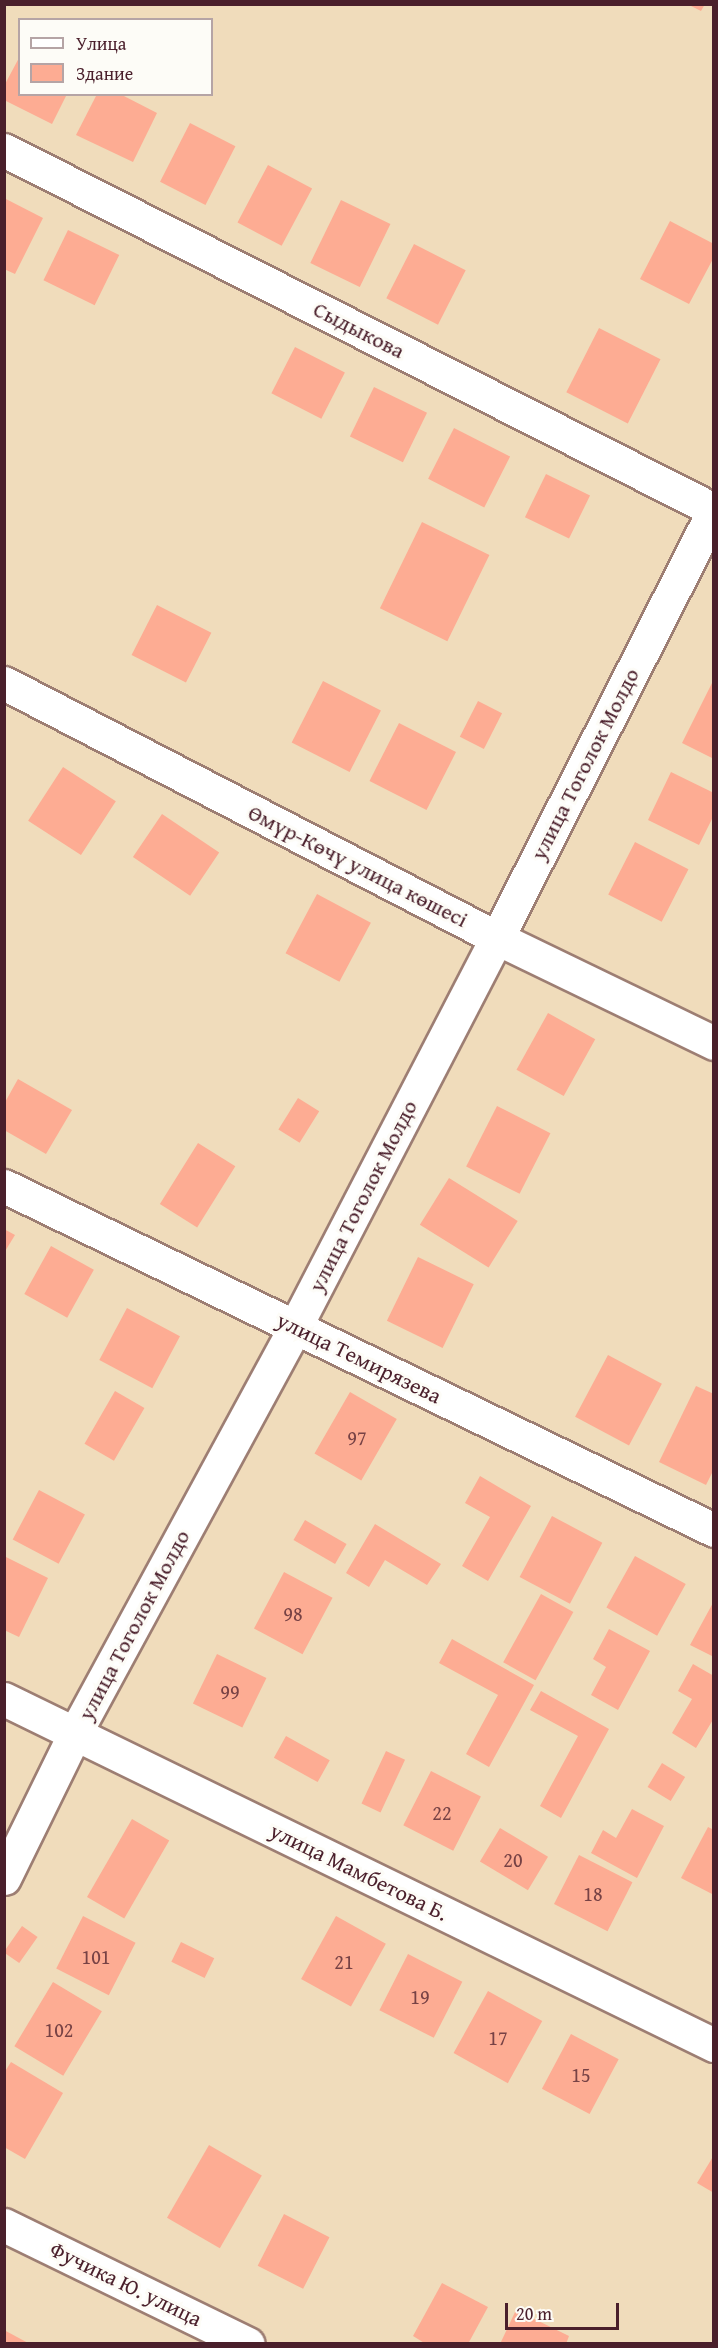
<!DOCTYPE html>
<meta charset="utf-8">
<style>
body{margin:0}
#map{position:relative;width:718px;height:2348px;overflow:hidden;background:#f0dcbb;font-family:"Gentium Book Plus",serif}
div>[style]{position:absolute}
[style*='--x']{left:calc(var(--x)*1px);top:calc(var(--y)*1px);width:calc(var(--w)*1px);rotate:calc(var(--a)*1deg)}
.building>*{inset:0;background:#fdac93;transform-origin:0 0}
.roads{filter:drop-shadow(2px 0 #9d7e73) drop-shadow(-2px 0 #9d7e73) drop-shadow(0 2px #9d7e73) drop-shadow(0 -2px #9d7e73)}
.minor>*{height:33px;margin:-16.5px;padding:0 16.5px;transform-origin:16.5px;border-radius:16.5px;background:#fff}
.tertiary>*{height:33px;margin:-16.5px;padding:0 16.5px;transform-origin:16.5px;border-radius:16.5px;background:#fff}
span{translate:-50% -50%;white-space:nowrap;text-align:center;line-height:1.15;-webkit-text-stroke:6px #fdfcf7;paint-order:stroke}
.number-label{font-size:20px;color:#774245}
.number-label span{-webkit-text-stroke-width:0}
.street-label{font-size:22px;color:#4a1f2b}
.frame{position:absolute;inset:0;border:6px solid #4a1f2b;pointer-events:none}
.legend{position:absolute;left:18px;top:18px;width:195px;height:78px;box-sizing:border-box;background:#fdfcf7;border:2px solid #b5a4a5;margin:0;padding:8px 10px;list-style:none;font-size:18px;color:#4a1f2b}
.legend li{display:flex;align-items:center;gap:12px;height:30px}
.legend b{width:30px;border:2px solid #b5a4a5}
.scale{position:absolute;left:505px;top:2303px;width:114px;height:27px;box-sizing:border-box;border:3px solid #4a1f2b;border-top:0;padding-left:8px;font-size:18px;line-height:21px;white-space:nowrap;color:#4a1f2b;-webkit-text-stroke:4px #fdfcf7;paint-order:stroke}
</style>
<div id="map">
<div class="building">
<i style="clip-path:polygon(687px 4px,705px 4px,701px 11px)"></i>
<i style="clip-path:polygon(20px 56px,20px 94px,67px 94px,52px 124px,4px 100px,4px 86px)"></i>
<i style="clip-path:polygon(97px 94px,120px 94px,157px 113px,133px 162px,76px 135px)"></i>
<i style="left:190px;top:123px;width:51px;height:66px;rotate:27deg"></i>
<i style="left:268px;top:165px;width:50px;height:65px;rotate:28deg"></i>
<i style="clip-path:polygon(4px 198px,43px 218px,15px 274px,4px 269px)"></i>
<i style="left:341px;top:200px;width:55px;height:70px;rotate:26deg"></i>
<i style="clip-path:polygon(670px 221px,714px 244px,714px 257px,689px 304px,640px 279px)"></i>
<i style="left:68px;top:230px;width:57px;height:56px;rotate:26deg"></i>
<i style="left:414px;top:244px;width:58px;height:61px;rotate:27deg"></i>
<i style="left:599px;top:328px;width:69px;height:72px;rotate:27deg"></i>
<i style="left:295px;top:347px;width:56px;height:52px;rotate:27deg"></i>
<i style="left:374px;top:387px;width:59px;height:55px;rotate:26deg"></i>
<i style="left:454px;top:428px;width:63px;height:57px;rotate:27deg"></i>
<i style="left:546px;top:474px;width:49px;height:48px;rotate:26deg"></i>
<i style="left:422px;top:522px;width:75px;height:96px;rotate:26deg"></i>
<i style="left:157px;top:605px;width:61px;height:56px;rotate:27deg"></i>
<i style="clip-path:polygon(714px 679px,714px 759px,682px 743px)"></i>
<i style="left:323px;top:681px;width:65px;height:69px;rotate:27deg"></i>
<i style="left:478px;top:701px;width:27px;height:40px;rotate:27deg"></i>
<i style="left:399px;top:723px;width:64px;height:65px;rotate:27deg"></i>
<i style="left:63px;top:767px;width:63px;height:64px;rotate:33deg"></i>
<i style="clip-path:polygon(671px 772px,714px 793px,714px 815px,699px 845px,648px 820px)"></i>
<i style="left:162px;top:814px;width:69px;height:52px;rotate:34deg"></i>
<i style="left:635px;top:842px;width:60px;height:59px;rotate:27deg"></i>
<i style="left:317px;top:894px;width:61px;height:67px;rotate:28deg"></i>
<i style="left:548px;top:1013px;width:54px;height:65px;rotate:29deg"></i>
<i style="clip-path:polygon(18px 1079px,72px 1110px,46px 1154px,4px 1130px,4px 1104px)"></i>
<i style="left:298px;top:1098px;width:25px;height:37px;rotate:32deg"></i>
<i style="left:497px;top:1106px;width:60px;height:68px;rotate:27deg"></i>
<i style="left:198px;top:1143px;width:44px;height:72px;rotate:32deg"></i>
<i style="left:449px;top:1178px;width:81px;height:55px;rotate:32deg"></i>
<i style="clip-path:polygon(4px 1229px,15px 1235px,4px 1253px)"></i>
<i style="left:51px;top:1246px;width:49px;height:55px;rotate:29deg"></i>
<i style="left:418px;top:1257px;width:62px;height:71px;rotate:26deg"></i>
<i style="left:127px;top:1308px;width:60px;height:59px;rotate:28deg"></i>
<i style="left:608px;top:1355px;width:61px;height:70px;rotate:28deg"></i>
<i style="clip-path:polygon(696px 1386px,714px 1394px,714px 1469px,706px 1485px,659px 1462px)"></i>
<i style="left:115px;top:1391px;width:34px;height:61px;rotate:30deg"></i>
<i style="left:350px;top:1392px;width:54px;height:71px;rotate:30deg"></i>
<i style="clip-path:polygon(480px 1476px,531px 1506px,488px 1581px,462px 1566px,490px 1517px,465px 1503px)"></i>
<i style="left:39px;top:1490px;width:52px;height:56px;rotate:28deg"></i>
<i style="left:552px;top:1516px;width:57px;height:69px;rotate:28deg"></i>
<i style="left:305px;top:1520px;width:48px;height:23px;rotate:30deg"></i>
<i style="clip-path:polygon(375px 1524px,441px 1564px,427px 1585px,385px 1560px,369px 1587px,346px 1573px)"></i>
<i style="clip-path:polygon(4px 1556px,48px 1578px,19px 1637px,4px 1630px)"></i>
<i style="left:635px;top:1556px;width:58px;height:59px;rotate:29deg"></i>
<i style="left:284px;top:1572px;width:55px;height:64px;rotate:28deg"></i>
<i style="left:541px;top:1594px;width:37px;height:78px;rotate:29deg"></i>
<i style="clip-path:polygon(714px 1601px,714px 1657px,690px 1645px)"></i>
<i style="clip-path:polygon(609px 1629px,650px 1651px,618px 1710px,591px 1695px,606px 1667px,593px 1659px)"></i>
<i style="clip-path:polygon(452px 1639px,534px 1685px,489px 1767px,466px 1754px,498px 1695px,439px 1663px)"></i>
<i style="left:217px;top:1654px;width:55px;height:55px;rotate:26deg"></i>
<i style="clip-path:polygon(693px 1664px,714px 1676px,714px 1718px,696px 1748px,672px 1733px,692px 1699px,678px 1691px)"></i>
<i style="clip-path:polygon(541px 1691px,609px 1729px,561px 1818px,540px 1806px,578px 1736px,530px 1710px)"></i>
<i style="left:286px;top:1736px;width:50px;height:25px;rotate:29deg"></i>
<i style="left:386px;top:1751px;width:21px;height:58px;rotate:25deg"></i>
<i style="left:662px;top:1763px;width:27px;height:28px;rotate:31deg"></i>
<i style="left:431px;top:1771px;width:56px;height:61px;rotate:27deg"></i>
<i style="clip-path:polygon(632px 1809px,664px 1826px,637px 1878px,591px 1853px,603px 1830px,616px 1838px)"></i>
<i style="left:132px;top:1819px;width:43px;height:90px;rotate:30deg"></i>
<i style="clip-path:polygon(708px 1827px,714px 1830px,714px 1895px,681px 1878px)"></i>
<i style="left:500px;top:1828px;width:56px;height:39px;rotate:31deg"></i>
<i style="left:579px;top:1855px;width:60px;height:55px;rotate:27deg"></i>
<i style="left:83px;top:1916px;width:59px;height:59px;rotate:27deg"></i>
<i style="left:336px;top:1916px;width:57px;height:72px;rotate:29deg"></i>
<i style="left:22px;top:1926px;width:19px;height:32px;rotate:35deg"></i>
<i style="left:181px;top:1942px;width:37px;height:22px;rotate:26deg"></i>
<i style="left:408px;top:1954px;width:61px;height:63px;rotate:27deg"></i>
<i style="left:53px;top:1982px;width:57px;height:75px;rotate:31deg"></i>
<i style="left:488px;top:1991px;width:62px;height:71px;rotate:29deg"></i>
<i style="left:571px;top:2034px;width:54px;height:62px;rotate:28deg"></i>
<i style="clip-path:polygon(11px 2062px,63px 2093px,25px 2159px,4px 2147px,4px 2073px)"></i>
<i style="left:209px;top:2145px;width:61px;height:84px;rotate:30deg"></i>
<i style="clip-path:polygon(714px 2155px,714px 2193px,697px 2183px)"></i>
<i style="left:284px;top:2214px;width:51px;height:58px;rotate:27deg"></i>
<i style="clip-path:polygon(442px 2283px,488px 2307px,468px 2344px,426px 2344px,413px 2336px)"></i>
<i style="clip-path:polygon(516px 2310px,569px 2336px,566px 2344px,500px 2344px)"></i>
<i style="clip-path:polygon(4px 2330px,30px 2344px,4px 2344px)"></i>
</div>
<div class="roads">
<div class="minor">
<i style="--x:4;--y:150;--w:796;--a:26.89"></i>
<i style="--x:4;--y:683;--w:555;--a:27.35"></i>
<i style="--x:497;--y:938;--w:241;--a:25.8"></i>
<i style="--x:4;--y:1186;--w:789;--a:25.85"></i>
<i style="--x:4;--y:1699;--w:790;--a:25.98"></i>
<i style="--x:4;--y:2225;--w:271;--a:26"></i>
</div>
<div class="tertiary">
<i style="--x:4;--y:1878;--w:161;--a:-63.9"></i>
<i style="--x:75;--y:1733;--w:462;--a:-61.5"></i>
<i style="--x:295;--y:1327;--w:438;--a:-62.6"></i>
<i style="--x:497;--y:938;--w:480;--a:-63.1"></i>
</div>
</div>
<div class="number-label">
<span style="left:357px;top:1437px">97</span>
<span style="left:293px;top:1613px">98</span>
<span style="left:230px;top:1691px">99</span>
<span style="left:442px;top:1812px">22</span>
<span style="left:513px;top:1859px">20</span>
<span style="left:593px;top:1893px">18</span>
<span style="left:96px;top:1956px">101</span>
<span style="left:344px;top:1961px">21</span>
<span style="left:420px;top:1996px">19</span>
<span style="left:59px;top:2029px">102</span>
<span style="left:498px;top:2037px">17</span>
<span style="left:581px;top:2074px">15</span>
</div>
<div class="street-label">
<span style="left:359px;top:330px;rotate:27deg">Сыдыкова</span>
<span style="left:585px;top:764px;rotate:-63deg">улица Тоголок Молдо</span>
<span style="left:358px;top:866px;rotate:27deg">Өмүр-Көчү улица көшесі</span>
<span style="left:363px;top:1196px;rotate:-63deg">улица Тоголок Молдо</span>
<span style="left:359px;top:1358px;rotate:26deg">улица Темирязева</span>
<span style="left:134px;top:1625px;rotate:-62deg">улица Тоголок Молдо</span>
<span style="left:359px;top:1872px;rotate:26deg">улица Мамбетова Б.</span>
<span style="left:126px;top:2284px;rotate:26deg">Фучика Ю. улица</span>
</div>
<div class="frame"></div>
<ul class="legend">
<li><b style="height:8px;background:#fff"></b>Улица</li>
<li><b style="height:16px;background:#fdac93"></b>Здание</li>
</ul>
<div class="scale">20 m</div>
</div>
